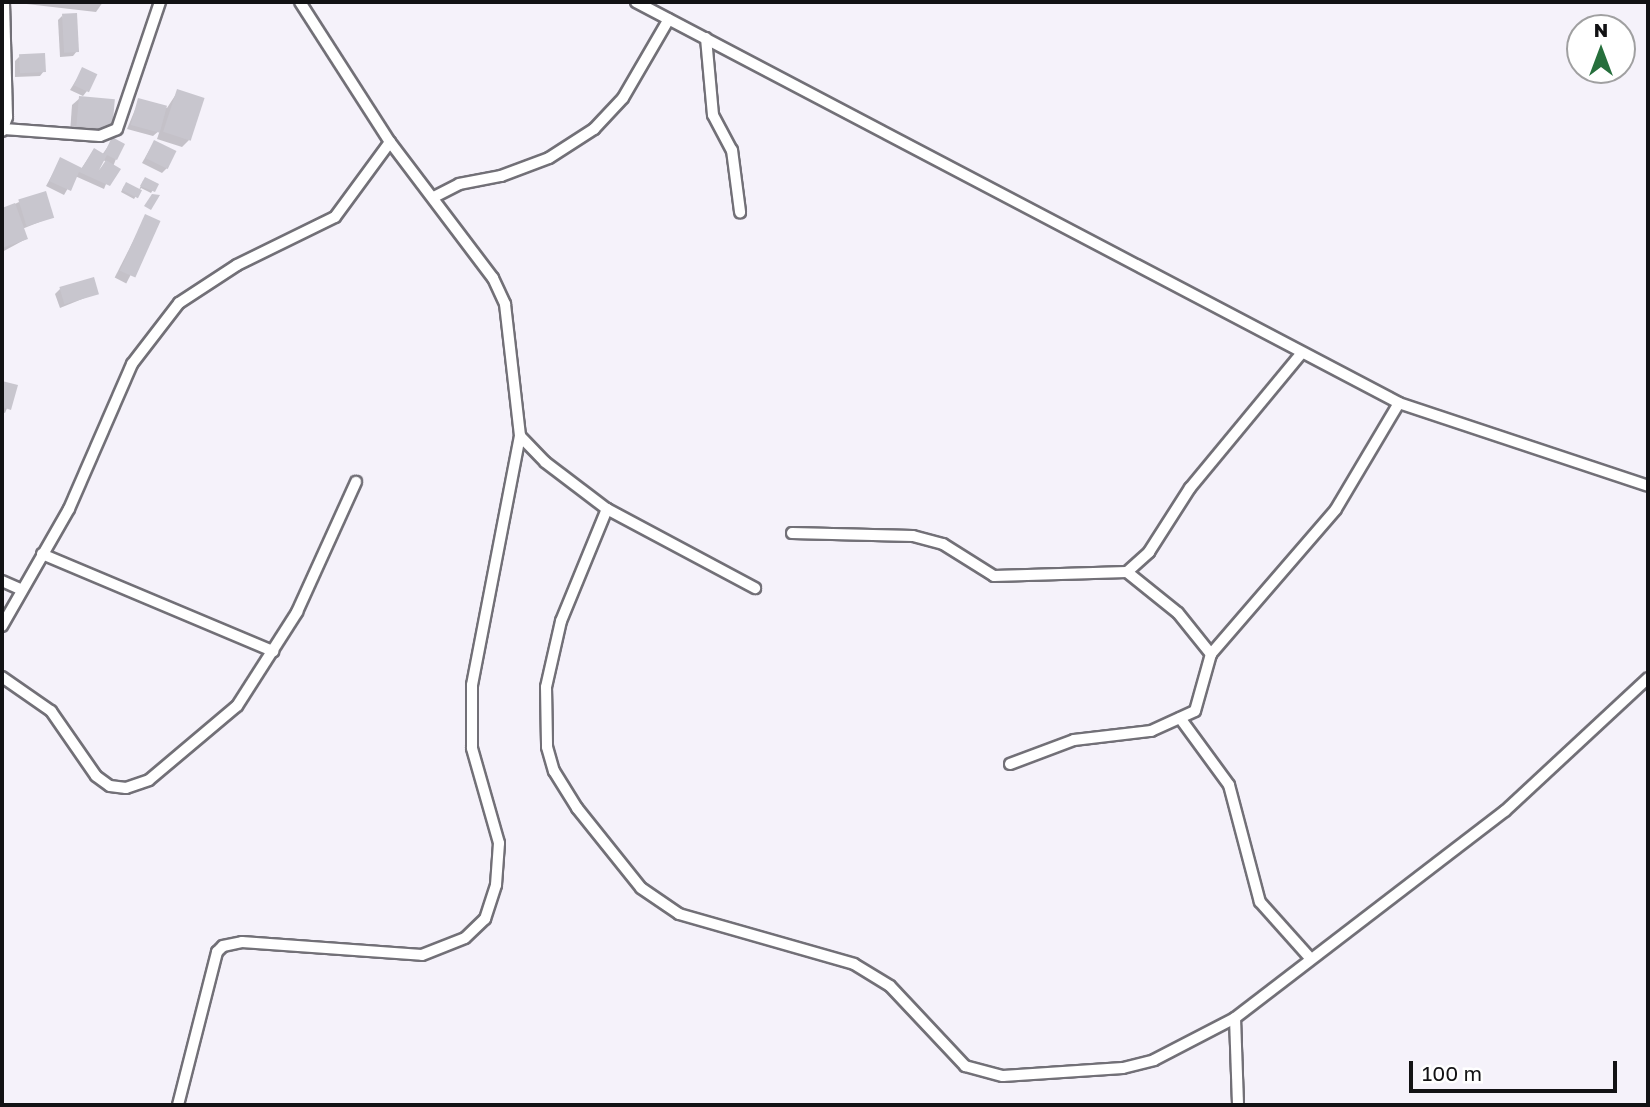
<!DOCTYPE html>
<style>
body{margin:0}
#map{position:relative;width:1650px;height:1107px;overflow:hidden;background:#f5f2fa;font-family:"Golos Text",sans-serif}
div>[style]{position:absolute}
[style*='--x']{left:calc(var(--x)*1px);top:calc(var(--y)*1px);width:calc(var(--w)*1px);rotate:calc(var(--a)*1deg)}
.shadow>*{inset:0;background:#0003;transform-origin:0 0}
.building>*{inset:0;background:#c8c6ce;transform-origin:0 0}
.roads{filter:drop-shadow(2px 0 #727077) drop-shadow(-2px 0 #727077) drop-shadow(0 2px #727077) drop-shadow(0 -2px #727077)}
.minor>*{height:10px;margin:-5px;padding:0 5px;transform-origin:5px;border-radius:5px;background:#fff}
span{translate:-50% -50%;white-space:nowrap;text-align:center;line-height:1.15;-webkit-text-stroke:6px #fff;paint-order:stroke}
.frame{position:absolute;inset:0;border:4px solid #121214;pointer-events:none}
.north{position:absolute;left:1566px;top:14px;width:70px;height:70px;box-sizing:border-box;background:#fff;border:2px solid #a0a0a1;border-radius:50%;rotate:0deg;font-size:19px;font-weight:700;line-height:28px;text-align:center;color:#121214}
.north::after{content:'';display:block;margin:auto;width:24px;height:32px;background:#266f3c;clip-path:polygon(50% 0,100% 100%,50% 72%,0 100%)}
.scale{position:absolute;left:1409px;top:1061px;width:208px;height:32px;box-sizing:border-box;border:4px solid #121214;border-top:0;padding-left:9px;font-size:21px;line-height:24px;white-space:nowrap;color:#121214;-webkit-text-stroke:5px #fff;paint-order:stroke}
</style>
<div id="map">
<div class="shadow">
<i style="clip-path:polygon(9px 2px,103px 2px,96px 12px)"></i>
<i style="clip-path:polygon(62px 16px,77px 51px,73px 56px,60px 57px,58px 20px)"></i>
<i style="clip-path:polygon(19px 57px,44px 71px,40px 76px,15px 77px,15px 61px)"></i>
<i style="clip-path:polygon(83px 69px,87px 91px,83px 96px,70px 90px)"></i>
<i style="clip-path:polygon(178px 91px,189px 140px,182px 147px,157px 139px,160px 130px,153px 136px,127px 129px,139px 100px,167px 108px)"></i>
<i style="clip-path:polygon(80px 98px,113px 100px,103px 135px,70px 133px,72px 105px)"></i>
<i style="clip-path:polygon(evenodd,113px 139px,116px 159px,104px 189px,75px 176px,64px 195px,46px 186px,61px 159px,81px 169px,94px 150px,102px 155px,113px 139px,103px 160px,107px 162px,98px 171px,103px 160px)"></i>
<i style="clip-path:polygon(154px 142px,167px 168px,162px 173px,142px 163px)"></i>
<i style="clip-path:polygon(143px 181px,156px 185px,151px 193px,141px 188px,134px 199px,121px 192px,124px 186px,139px 190px)"></i>
<i style="clip-path:polygon(19px 202px,52px 217px,22px 229px,26px 239px,2px 252px,2px 210px)"></i>
<i style="left:146px;top:216px;width:13px;height:69px;rotate:27deg"></i>
<i style="clip-path:polygon(60px 289px,97px 293px,60px 308px,55px 294px)"></i>
<i style="clip-path:polygon(2px 383px,16px 386px,5px 413px,2px 412px)"></i>
</div>
<div class="building">
<i style="left:77px;top:13px;width:39px;height:15px;rotate:87deg"></i>
<i style="left:45px;top:53px;width:19px;height:26px;rotate:87deg"></i>
<i style="left:82px;top:67px;width:17px;height:20px;rotate:25deg"></i>
<i style="left:177px;top:89px;width:29px;height:45px;rotate:18deg"></i>
<i style="left:79px;top:96px;width:36px;height:30px;rotate:5deg"></i>
<i style="left:138px;top:98px;width:30px;height:28px;rotate:15deg"></i>
<i style="clip-path:polygon(112px 137px,125px 144px,117px 160px,107px 155px,98px 172px,106px 160px,121px 169px,110px 186px,79px 172px,71px 191px,49px 181px,60px 157px,82px 168px,94px 148px,104px 154px)"></i>
<i style="left:154px;top:140px;width:25px;height:20px;rotate:26deg"></i>
<i style="clip-path:polygon(145px 177px,159px 184px,155px 192px,140px 186px)"></i>
<i style="left:126px;top:182px;width:18px;height:9px;rotate:27deg"></i>
<i style="left:46px;top:191px;width:28px;height:29px;rotate:73deg"></i>
<i style="clip-path:polygon(152px 194px,160px 195px,151px 210px,144px 206px)"></i>
<i style="clip-path:polygon(15px 203px,28px 239px,2px 248px,2px 208px)"></i>
<i style="left:145px;top:214px;width:17px;height:62px;rotate:24deg"></i>
<i style="left:94px;top:277px;width:18px;height:36px;rotate:74deg"></i>
<i style="clip-path:polygon(2px 381px,18px 385px,11px 410px,2px 407px)"></i>
</div>
<div class="roads">
<div class="minor">
<i style="--x:300;--y:2;--w:166;--a:57.3"></i>
<i style="--x:390;--y:142;--w:171;--a:52.9"></i>
<i style="--x:493;--y:278;--w:29;--a:65"></i>
<i style="--x:505;--y:304;--w:133;--a:83.5"></i>
<i style="--x:520;--y:436;--w:36;--a:46"></i>
<i style="--x:545;--y:462;--w:78;--a:37.2"></i>
<i style="--x:607;--y:509;--w:168;--a:28.1"></i>
<i style="--x:636;--y:2;--w:862;--a:27.72"></i>
<i style="--x:1399;--y:403;--w:262;--a:18.4"></i>
<i style="--x:706;--y:38;--w:77;--a:84.8"></i>
<i style="--x:713;--y:115;--w:40;--a:62"></i>
<i style="--x:732;--y:150;--w:63;--a:82.6"></i>
<i style="--x:4;--y:129;--w:96;--a:4.2"></i>
<i style="--x:100;--y:136;--w:18;--a:-22"></i>
<i style="--x:117;--y:129;--w:134;--a:-71.3"></i>
<i style="--x:2;--y:131;--w:15;--a:-70"></i>
<i style="--x:7;--y:117;--w:115;--a:-91.5"></i>
<i style="--x:434;--y:197;--w:28;--a:-27"></i>
<i style="--x:459;--y:184;--w:43;--a:-10.8"></i>
<i style="--x:501;--y:176;--w:51;--a:-20.6"></i>
<i style="--x:549;--y:158;--w:54;--a:-32.8"></i>
<i style="--x:594;--y:129;--w:42;--a:-46.9"></i>
<i style="--x:623;--y:98;--w:91;--a:-59.8"></i>
<i style="--x:607;--y:509;--w:121;--a:112.3"></i>
<i style="--x:561;--y:621;--w:68;--a:102.8"></i>
<i style="--x:546;--y:687;--w:60;--a:89"></i>
<i style="--x:547;--y:747;--w:25;--a:74"></i>
<i style="--x:554;--y:771;--w:44;--a:58.1"></i>
<i style="--x:577;--y:808;--w:102;--a:51.3"></i>
<i style="--x:641;--y:888;--w:46;--a:34.4"></i>
<i style="--x:679;--y:914;--w:182;--a:15.9"></i>
<i style="--x:854;--y:964;--w:42;--a:31.4"></i>
<i style="--x:890;--y:986;--w:110;--a:46.8"></i>
<i style="--x:965;--y:1066;--w:39;--a:15"></i>
<i style="--x:1003;--y:1076;--w:120;--a:-3.8"></i>
<i style="--x:1123;--y:1068;--w:32;--a:-14"></i>
<i style="--x:1154;--y:1060;--w:91;--a:-27.4"></i>
<i style="--x:1235;--y:1018;--w:340;--a:-37.5"></i>
<i style="--x:1505;--y:811;--w:195;--a:-42.9"></i>
<i style="--x:792;--y:533;--w:121;--a:1.4"></i>
<i style="--x:913;--y:536;--w:31;--a:15"></i>
<i style="--x:943;--y:544;--w:60;--a:32.1"></i>
<i style="--x:994;--y:576;--w:133;--a:-1.7"></i>
<i style="--x:1127;--y:572;--w:65;--a:38.8"></i>
<i style="--x:1178;--y:613;--w:53;--a:51.2"></i>
<i style="--x:42;--y:554;--w:251;--a:22.8"></i>
<i style="--x:1127;--y:572;--w:30;--a:-42"></i>
<i style="--x:1149;--y:552;--w:76;--a:-57.4"></i>
<i style="--x:1190;--y:488;--w:173;--a:-50.4"></i>
<i style="--x:2;--y:581;--w:20;--a:24"></i>
<i style="--x:2;--y:626;--w:135;--a:-60.2"></i>
<i style="--x:69;--y:509;--w:158;--a:-66.5"></i>
<i style="--x:132;--y:364;--w:77;--a:-52.4"></i>
<i style="--x:179;--y:303;--w:69;--a:-33.2"></i>
<i style="--x:237;--y:265;--w:109;--a:-26.1"></i>
<i style="--x:335;--y:217;--w:93;--a:-53.7"></i>
<i style="--x:2;--y:677;--w:60;--a:34.8"></i>
<i style="--x:51;--y:711;--w:79;--a:55.3"></i>
<i style="--x:96;--y:776;--w:17;--a:36"></i>
<i style="--x:110;--y:786;--w:16;--a:7"></i>
<i style="--x:126;--y:788;--w:24;--a:-19"></i>
<i style="--x:149;--y:780;--w:115;--a:-40.1"></i>
<i style="--x:237;--y:706;--w:112;--a:-57.4"></i>
<i style="--x:297;--y:612;--w:143;--a:-65.6"></i>
<i style="--x:1180;--y:718;--w:83;--a:53.8"></i>
<i style="--x:1229;--y:785;--w:121;--a:75.2"></i>
<i style="--x:1260;--y:902;--w:75;--a:48.2"></i>
<i style="--x:1010;--y:764;--w:68;--a:-20.6"></i>
<i style="--x:1074;--y:740;--w:78;--a:-6.7"></i>
<i style="--x:1151;--y:731;--w:48;--a:-24.4"></i>
<i style="--x:1195;--y:711;--w:59;--a:-74.3"></i>
<i style="--x:1211;--y:654;--w:191;--a:-49.2"></i>
<i style="--x:1336;--y:509;--w:123;--a:-59.3"></i>
<i style="--x:1235;--y:1018;--w:87;--a:88"></i>
<i style="--x:178;--y:1105;--w:158;--a:-75.7"></i>
<i style="--x:217;--y:952;--w:8;--a:-45"></i>
<i style="--x:223;--y:946;--w:19;--a:-12"></i>
<i style="--x:242;--y:942;--w:180;--a:4.1"></i>
<i style="--x:422;--y:955;--w:46;--a:-21.6"></i>
<i style="--x:465;--y:938;--w:28;--a:-44"></i>
<i style="--x:485;--y:919;--w:36;--a:-72"></i>
<i style="--x:496;--y:885;--w:42;--a:-85.9"></i>
<i style="--x:499;--y:843;--w:99;--a:-105.9"></i>
<i style="--x:472;--y:748;--w:63;--a:-90"></i>
<i style="--x:472;--y:685;--w:254;--a:-79.1"></i>
</div>
</div>
<div class="frame"></div>
<div class="north">N</div>
<div class="scale">100 m</div>
</div>
